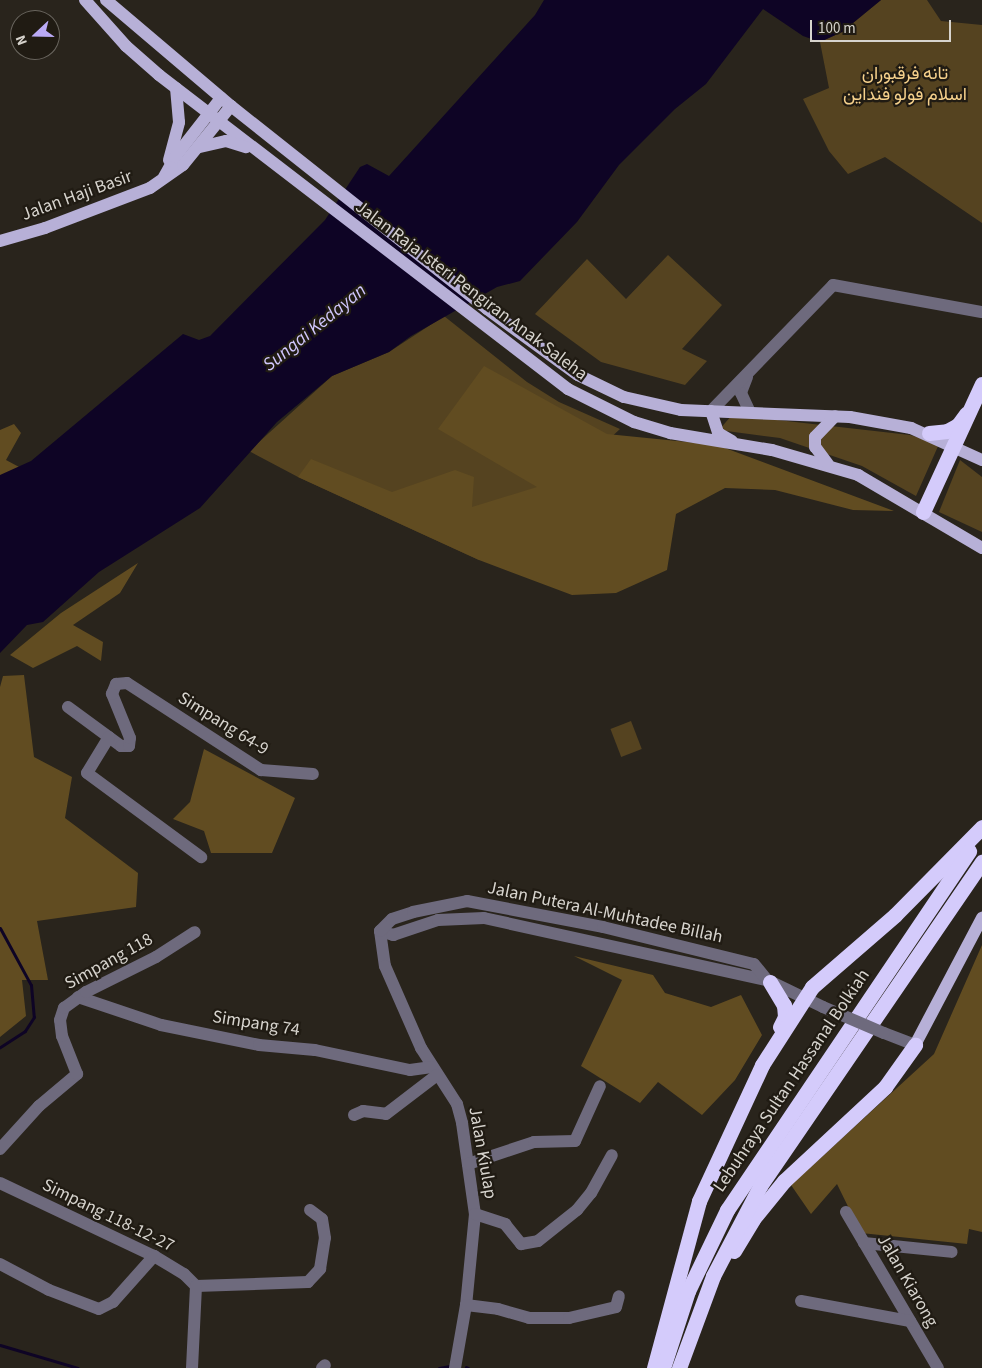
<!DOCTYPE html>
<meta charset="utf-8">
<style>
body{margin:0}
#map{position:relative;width:982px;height:1368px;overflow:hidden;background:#29241c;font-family:"Source Sans 3",Vazirmatn,sans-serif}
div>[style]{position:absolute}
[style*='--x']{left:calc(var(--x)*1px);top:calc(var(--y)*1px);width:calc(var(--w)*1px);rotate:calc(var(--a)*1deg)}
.green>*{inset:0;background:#554320;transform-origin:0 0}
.forest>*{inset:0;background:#614c21}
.water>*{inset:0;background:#0e0425}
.stream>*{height:3px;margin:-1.5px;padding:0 1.5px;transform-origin:1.5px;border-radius:1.5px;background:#0e0425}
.minor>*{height:12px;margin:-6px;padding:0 6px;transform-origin:6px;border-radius:6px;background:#6e6a7d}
.major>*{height:12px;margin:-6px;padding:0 6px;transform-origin:6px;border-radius:6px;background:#b7b0d7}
.highway>*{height:15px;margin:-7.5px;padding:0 7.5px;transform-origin:7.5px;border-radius:7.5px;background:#d4cbfb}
.minor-bridge>*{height:12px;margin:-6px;padding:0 6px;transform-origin:6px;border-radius:6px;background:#6e6a7d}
span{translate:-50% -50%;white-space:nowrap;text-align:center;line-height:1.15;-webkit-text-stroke:4.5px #201b13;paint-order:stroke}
.park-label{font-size:18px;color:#f6d18c}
.street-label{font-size:18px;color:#d7d4ce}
.water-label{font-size:19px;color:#d1c7fe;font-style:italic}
.north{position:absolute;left:10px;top:10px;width:50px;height:50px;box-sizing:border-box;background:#201b13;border:1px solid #69655e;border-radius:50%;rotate:249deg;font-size:14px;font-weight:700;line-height:20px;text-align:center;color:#d7d4ce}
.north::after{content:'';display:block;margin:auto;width:18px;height:22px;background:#baaaf6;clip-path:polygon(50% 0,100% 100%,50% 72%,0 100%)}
.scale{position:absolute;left:810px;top:20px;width:141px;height:22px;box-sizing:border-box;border:2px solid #d7d4ce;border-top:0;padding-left:6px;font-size:15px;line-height:18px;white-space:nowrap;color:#d7d4ce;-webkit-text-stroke:4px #201b13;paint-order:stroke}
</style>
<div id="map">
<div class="green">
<i style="clip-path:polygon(881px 0,927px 0,941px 21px,982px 25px,982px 223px,885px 157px,848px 174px,829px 151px,803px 99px,829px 88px,820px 42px,842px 32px)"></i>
<i style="clip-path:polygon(668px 255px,722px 305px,682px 349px,707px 361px,685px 385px,601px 362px,535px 314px,587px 259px,626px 299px)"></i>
<i style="clip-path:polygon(444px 316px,527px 382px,559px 402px,620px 429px,479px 560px,298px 477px,249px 451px,332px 376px,389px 352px)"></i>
<i style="clip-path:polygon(732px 415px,910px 435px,939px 444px,916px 496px,862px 466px,780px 438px,719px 430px)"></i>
<i style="clip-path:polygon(960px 460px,982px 477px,982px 532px,939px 512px)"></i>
<i style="left:631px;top:721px;width:30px;height:22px;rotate:69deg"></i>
</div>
<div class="forest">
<i style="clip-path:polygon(484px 366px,607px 434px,717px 445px,894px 511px,853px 510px,775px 490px,725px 488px,676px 514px,667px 570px,616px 593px,572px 595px,479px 560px,298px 477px,311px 459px,392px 492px,455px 470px,474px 477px,472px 507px,537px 487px,438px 429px)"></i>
<i style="clip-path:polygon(14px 424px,21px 433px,6px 460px,21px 468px,0 480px,0 430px)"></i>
<i style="clip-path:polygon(138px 563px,120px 593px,73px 625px,103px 642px,101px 661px,77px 646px,33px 668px,10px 655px,61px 613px)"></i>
<i style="clip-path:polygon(24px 675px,34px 757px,72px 777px,65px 818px,138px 873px,136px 907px,37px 921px,48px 980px,22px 980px,26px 1016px,0 1037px,0 687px,3px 676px)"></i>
<i style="clip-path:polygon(204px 749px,295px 798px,272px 853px,211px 853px,204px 831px,173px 819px,190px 802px)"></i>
<i style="clip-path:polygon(982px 945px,982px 1232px,969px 1229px,967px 1244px,861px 1233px,837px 1184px,811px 1214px,791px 1185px,934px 1054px)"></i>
<i style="clip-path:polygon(574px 956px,653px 975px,665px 993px,711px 1007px,741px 995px,762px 1035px,735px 1080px,702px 1115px,658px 1082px,640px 1103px,581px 1066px,622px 980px)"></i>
</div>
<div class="water">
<i style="clip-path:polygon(544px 0,881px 0,842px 32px,820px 42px,803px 36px,763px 9px,706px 84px,675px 109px,619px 165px,577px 222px,520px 281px,497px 287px,411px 336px,389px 352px,332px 376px,277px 422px,200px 508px,99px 572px,43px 622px,27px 625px,0 653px,0 475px,31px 461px,183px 334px,199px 340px,210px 336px,325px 220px,360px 167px,367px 164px,389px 176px,535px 15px)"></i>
</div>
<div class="stream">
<i style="--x:0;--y:928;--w:65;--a:61.5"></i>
<i style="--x:31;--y:985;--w:32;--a:85"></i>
<i style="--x:34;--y:1017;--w:17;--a:123"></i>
<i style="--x:25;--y:1031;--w:30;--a:147"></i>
<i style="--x:0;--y:1345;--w:81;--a:16.4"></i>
<i style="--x:466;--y:1367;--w:2;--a:27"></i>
<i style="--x:439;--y:1368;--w:11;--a:-10"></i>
</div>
<div class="minor">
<i style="--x:747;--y:377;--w:17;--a:111"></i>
<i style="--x:741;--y:393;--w:21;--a:65"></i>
<i style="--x:711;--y:411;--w:175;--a:-45.9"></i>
<i style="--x:833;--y:285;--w:151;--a:10.3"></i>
<i style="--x:68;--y:707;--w:66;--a:36.3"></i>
<i style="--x:121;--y:746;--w:8;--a:0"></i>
<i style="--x:129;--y:746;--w:8;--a:-83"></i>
<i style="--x:130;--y:738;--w:48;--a:-112.2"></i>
<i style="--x:112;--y:694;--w:11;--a:-68"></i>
<i style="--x:116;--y:684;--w:11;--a:-5"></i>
<i style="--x:127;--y:683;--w:160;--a:33"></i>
<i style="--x:261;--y:770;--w:52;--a:4.4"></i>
<i style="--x:109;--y:737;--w:42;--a:121.4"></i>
<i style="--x:87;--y:773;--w:142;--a:36.4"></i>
<i style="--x:380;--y:931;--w:14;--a:17"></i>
<i style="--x:393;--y:935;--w:47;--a:-18.4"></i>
<i style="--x:438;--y:920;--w:46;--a:-2.5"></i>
<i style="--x:484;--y:918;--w:290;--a:12.4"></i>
<i style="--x:767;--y:980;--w:62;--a:25.7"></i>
<i style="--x:380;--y:931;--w:35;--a:82"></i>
<i style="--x:385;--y:966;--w:90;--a:66.3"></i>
<i style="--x:421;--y:1048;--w:67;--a:57.3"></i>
<i style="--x:457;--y:1104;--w:20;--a:75"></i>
<i style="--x:462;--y:1123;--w:92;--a:81.9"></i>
<i style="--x:475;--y:1214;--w:91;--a:95.6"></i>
<i style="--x:466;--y:1305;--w:64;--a:99.9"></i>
<i style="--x:380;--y:931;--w:17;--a:-45"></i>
<i style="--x:392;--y:919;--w:22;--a:-18"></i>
<i style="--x:413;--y:912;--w:55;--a:-11.5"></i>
<i style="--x:467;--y:901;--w:138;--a:10.8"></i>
<i style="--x:603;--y:927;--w:155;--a:13.8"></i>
<i style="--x:754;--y:964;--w:21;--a:51"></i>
<i style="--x:78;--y:997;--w:88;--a:18.6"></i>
<i style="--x:161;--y:1025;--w:100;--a:11.5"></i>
<i style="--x:259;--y:1045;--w:56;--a:5.1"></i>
<i style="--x:315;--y:1050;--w:97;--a:11.9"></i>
<i style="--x:410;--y:1070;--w:22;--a:-8"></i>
<i style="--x:884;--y:1033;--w:33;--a:21"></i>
<i style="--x:354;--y:1115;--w:10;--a:-24"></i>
<i style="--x:363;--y:1111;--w:23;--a:7"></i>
<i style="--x:386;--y:1114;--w:64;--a:-37.4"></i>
<i style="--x:0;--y:1149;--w:58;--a:-47.8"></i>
<i style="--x:39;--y:1106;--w:50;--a:-40.1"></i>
<i style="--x:77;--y:1074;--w:41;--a:-111.5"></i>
<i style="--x:62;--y:1036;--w:16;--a:-97"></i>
<i style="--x:60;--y:1020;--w:13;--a:-72"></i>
<i style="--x:64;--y:1008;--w:27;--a:-36"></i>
<i style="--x:86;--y:992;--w:78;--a:-26.6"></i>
<i style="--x:156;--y:957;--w:46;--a:-32.7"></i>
<i style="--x:468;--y:1164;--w:70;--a:-18.4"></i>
<i style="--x:534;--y:1142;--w:41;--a:-1.4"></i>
<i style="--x:575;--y:1141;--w:60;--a:-65.6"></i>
<i style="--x:0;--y:1183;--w:170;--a:25.4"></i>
<i style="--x:154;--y:1256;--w:35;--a:31"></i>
<i style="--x:184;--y:1274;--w:17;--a:45"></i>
<i style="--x:846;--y:1212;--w:181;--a:59.5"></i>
<i style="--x:475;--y:1214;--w:32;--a:18"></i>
<i style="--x:505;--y:1224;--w:26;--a:51"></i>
<i style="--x:521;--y:1244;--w:17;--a:-10"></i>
<i style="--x:538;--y:1241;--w:50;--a:-38.5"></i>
<i style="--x:577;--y:1210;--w:22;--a:-51"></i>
<i style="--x:591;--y:1193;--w:43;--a:-61.1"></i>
<i style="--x:864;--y:1243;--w:88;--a:5.8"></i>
<i style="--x:0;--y:1264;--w:55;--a:28"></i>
<i style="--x:49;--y:1290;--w:53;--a:20.8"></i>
<i style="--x:99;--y:1309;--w:16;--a:-27"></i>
<i style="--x:113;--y:1302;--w:62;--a:-48.3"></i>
<i style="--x:196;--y:1286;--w:112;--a:-2"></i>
<i style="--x:308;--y:1282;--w:18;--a:-47"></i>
<i style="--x:320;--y:1269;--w:31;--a:-81"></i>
<i style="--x:325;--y:1238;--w:19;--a:-99"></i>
<i style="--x:322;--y:1219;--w:15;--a:-143"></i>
<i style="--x:801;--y:1301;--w:111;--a:10.4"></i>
<i style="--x:466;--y:1305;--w:32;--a:7"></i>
<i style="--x:498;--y:1309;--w:32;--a:16"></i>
<i style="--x:529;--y:1318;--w:40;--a:0"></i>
<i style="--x:569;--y:1318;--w:48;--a:-13.2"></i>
<i style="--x:616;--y:1307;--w:11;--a:-75"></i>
<i style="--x:192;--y:1368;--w:82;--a:-87.2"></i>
<i style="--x:322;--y:1368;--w:4;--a:-45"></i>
</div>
<div class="major">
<i style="--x:85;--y:0;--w:62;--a:48.3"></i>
<i style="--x:126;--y:46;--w:44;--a:41.3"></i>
<i style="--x:159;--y:75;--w:516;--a:37.51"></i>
<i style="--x:568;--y:389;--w:74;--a:26.6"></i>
<i style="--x:634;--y:422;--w:38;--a:17"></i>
<i style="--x:670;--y:433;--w:103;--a:9.5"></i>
<i style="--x:772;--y:450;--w:90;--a:16.2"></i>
<i style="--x:858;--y:475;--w:144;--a:30.5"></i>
<i style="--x:106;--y:0;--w:164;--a:40.3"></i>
<i style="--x:231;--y:106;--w:327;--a:38.4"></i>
<i style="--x:487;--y:309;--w:112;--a:36"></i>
<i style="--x:578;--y:375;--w:51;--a:25.6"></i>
<i style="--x:624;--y:397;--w:58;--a:12.8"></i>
<i style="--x:681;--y:410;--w:169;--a:2.4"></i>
<i style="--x:850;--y:417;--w:62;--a:10.2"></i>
<i style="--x:911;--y:428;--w:78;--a:24.3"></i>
<i style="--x:200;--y:147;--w:27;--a:-13"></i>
<i style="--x:226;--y:141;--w:21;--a:17"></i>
<i style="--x:169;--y:160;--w:39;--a:-75"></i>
<i style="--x:179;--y:122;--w:34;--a:-95"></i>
<i style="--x:164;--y:177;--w:23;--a:-61"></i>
<i style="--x:175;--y:157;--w:75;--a:-52.1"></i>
<i style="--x:0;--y:241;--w:47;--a:-16.1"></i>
<i style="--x:45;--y:228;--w:112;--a:-20.9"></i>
<i style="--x:150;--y:188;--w:40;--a:-34.9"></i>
<i style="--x:183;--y:165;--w:76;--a:-50.9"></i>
<i style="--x:711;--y:411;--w:23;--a:72"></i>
<i style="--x:718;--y:433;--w:16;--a:30"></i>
<i style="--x:828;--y:464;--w:21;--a:-127"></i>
<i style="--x:815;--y:447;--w:10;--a:-90"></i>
<i style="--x:815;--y:437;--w:29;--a:-46"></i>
<i style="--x:915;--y:1045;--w:144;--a:-62.2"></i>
</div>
<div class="highway">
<i style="--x:929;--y:433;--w:18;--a:-6"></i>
<i style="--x:947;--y:431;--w:13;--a:-29"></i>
<i style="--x:958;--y:425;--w:14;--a:-54"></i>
<i style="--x:923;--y:512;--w:141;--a:-65.3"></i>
<i style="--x:770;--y:982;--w:27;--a:59"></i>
<i style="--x:784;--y:1005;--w:12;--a:85"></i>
<i style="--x:785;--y:1017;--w:11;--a:117"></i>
<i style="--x:734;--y:1251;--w:37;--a:-59"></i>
<i style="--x:753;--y:1219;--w:49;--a:-50.8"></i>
<i style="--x:784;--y:1181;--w:138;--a:-42.9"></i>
<i style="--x:885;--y:1087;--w:52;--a:-54.5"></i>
<i style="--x:654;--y:1368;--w:173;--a:-74.9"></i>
<i style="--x:699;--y:1201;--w:150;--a:-65.1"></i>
<i style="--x:762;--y:1065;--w:93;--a:-57.3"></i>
<i style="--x:812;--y:987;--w:110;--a:-40.9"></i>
<i style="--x:895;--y:915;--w:124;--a:-45.3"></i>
<i style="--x:663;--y:1368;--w:81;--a:-72"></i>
<i style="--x:688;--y:1291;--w:90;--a:-64.3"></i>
<i style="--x:727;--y:1210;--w:433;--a:-56"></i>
<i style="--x:679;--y:1368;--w:98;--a:-69.7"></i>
<i style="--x:713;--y:1276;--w:102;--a:-62.4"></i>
<i style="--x:760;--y:1186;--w:393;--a:-55.6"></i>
</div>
<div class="minor-bridge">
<i style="--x:823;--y:1007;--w:66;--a:23.1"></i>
</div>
<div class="park-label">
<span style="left:905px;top:85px">تانه فرقبوران<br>اسلام فولو فنداين</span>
</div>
<div class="street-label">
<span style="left:77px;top:196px;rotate:-20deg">Jalan Haji Basir</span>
<span style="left:471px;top:291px;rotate:37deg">Jalan Raja Isteri Pengiran Anak Saleha</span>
<span style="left:223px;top:724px;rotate:32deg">Simpang 64-9</span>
<span style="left:605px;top:913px;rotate:12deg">Jalan Putera Al-Muhtadee Billah</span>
<span style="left:109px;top:962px;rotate:-29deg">Simpang 118</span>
<span style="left:256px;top:1024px;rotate:9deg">Simpang 74</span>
<span style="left:792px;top:1081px;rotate:-56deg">Lebuhraya Sultan Hassanal Bolkiah</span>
<span style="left:482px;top:1153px;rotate:80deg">Jalan Kiulap</span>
<span style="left:108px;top:1216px;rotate:26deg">Simpang 118-12-27</span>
<span style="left:907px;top:1281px;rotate:60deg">Jalan Kiarong</span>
</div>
<div class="water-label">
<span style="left:315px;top:328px;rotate:-39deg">Sungai Kedayan</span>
</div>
<div class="north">N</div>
<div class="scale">100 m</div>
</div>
